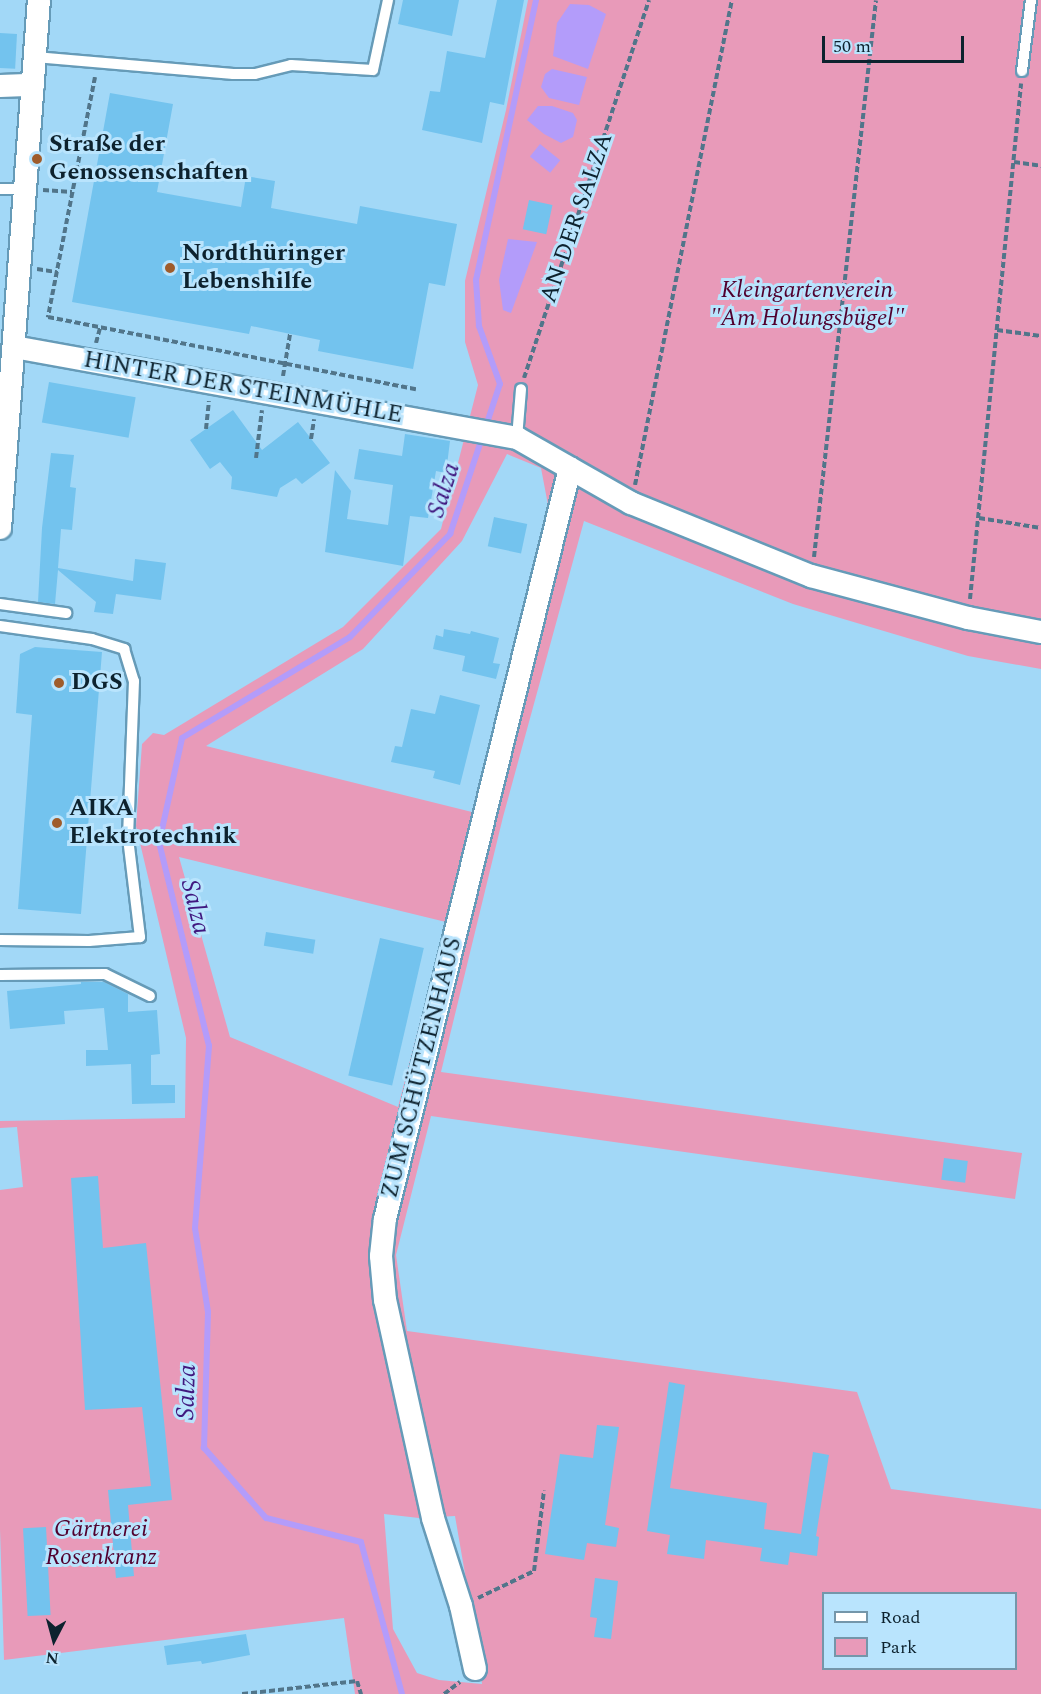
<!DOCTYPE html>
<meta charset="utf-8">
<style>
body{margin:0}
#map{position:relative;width:1041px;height:1694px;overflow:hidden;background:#a2d8f7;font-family:Spectral,serif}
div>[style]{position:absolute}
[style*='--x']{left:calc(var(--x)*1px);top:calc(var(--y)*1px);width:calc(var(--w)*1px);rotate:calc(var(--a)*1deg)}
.green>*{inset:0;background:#e89ab9}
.water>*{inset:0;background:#b39cfa;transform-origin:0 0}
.stream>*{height:6px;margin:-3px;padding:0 3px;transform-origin:3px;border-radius:3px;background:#b39cfa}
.building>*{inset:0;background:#73c3ee;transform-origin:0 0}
.path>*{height:4px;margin-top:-2px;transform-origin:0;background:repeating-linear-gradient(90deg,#51758a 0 6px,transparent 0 9px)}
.roads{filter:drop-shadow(2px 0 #669bb8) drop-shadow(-2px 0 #669bb8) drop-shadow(0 2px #669bb8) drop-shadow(0 -2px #669bb8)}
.service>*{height:10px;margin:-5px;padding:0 5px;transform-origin:5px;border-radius:5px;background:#fff}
.minor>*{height:22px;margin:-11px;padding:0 11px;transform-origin:11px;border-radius:11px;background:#fff}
.dots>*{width:16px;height:16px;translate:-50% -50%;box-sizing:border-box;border:3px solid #b9e4fd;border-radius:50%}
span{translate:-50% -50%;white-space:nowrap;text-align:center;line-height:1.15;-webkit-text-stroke:6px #b9e4fd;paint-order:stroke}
.poi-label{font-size:24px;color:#0d222e;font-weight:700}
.left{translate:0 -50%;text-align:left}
.street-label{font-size:24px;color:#0d222e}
.park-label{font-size:24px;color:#51002e;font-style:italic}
.water-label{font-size:26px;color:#40187f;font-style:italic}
.legend{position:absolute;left:822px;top:1592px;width:195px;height:78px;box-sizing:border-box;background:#b9e4fd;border:2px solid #7496aa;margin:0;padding:8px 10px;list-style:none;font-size:18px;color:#0d222e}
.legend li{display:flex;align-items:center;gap:12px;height:30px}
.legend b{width:30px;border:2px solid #7496aa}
.north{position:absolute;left:24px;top:1610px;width:60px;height:60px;-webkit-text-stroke:4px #b9e4fd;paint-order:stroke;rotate:186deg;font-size:16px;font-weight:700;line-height:24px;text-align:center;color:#0d222e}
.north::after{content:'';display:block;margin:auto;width:21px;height:27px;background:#0d222e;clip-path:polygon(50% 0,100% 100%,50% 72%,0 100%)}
.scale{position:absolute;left:822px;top:36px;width:142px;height:27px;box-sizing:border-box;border:3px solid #0d222e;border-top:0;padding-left:8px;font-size:18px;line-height:21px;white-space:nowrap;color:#0d222e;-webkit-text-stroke:4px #b9e4fd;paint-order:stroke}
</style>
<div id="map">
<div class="green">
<i style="clip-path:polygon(evenodd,528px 0,1041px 0,1041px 669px,968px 656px,793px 604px,584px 521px,503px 817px,441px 1072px,1022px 1153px,1015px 1199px,431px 1116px,396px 1255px,407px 1331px,857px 1392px,891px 1489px,1041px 1509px,1041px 1694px,355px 1694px,344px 1618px,4px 1660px,0 1529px,0 1190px,23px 1187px,17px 1127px,0 1128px,0 1121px,185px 1118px,186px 1038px,136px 826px,142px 744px,153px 733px,164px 735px,343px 627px,441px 529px,478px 385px,465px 342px,465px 281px,506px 110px,528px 0,507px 454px,541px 468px,548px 505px,472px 812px,206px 746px,363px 649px,462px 541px,507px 454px,528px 0,179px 857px,446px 922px,398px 1107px,230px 1037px,179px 857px,528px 0,384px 1514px,419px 1518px,455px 1516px,477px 1643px,482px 1684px,439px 1680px,417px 1673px,393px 1629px,384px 1514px,528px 0,824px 1594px,1016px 1594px,1016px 1668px,824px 1668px,824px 1594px)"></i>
</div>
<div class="water">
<i style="clip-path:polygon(570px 4px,589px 5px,606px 14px,588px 69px,553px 56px,557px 23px)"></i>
<i style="clip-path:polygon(552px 69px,587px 77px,579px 105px,549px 98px,541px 87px,545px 74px)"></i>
<i style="clip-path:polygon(538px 106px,552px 106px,573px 113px,577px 120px,573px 137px,561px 143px,544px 134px,527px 120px)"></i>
<i style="left:540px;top:144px;width:26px;height:16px;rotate:39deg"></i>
<i style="clip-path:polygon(508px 239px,537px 242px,511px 313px,503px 310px,499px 280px)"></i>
</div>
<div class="stream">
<i style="--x:402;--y:1694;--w:157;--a:-105.1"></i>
<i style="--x:361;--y:1542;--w:98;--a:-165.8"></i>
<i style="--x:266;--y:1518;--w:94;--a:-131.5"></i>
<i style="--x:204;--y:1448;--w:136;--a:-88.3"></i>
<i style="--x:208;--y:1312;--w:85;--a:-98.8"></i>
<i style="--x:195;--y:1228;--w:183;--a:-85.6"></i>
<i style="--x:209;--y:1046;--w:209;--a:-103.8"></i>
<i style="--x:159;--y:843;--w:107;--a:-77.6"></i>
<i style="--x:182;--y:738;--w:196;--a:-31"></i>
<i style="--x:350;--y:637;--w:144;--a:-45.8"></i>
<i style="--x:450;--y:534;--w:158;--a:-71.6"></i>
<i style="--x:500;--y:384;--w:62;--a:-109.9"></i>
<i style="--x:479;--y:326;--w:46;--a:-93.7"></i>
<i style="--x:476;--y:280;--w:286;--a:-77.9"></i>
</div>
<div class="building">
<i style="clip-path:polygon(403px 0,459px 0,452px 36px,398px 24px)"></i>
<i style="clip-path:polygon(497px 0,524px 0,504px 105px,490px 102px,482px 143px,422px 130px,430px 91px,440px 92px,447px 51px,485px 58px)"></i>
<i style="left:0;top:33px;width:17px;height:35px;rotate:3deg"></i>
<i style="clip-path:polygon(110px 93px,173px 104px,157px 192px,241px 207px,246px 176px,275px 181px,271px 208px,357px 224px,360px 206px,457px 224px,445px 286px,429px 283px,413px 369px,318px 351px,320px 340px,251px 326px,249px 334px,72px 302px)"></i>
<i style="left:529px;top:200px;width:24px;height:30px;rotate:12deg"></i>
<i style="left:49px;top:382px;width:88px;height:41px;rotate:10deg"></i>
<i style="clip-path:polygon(233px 410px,262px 450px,298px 422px,330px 463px,302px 484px,296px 478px,280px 488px,277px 497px,231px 489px,232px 477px,220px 462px,210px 469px,190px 440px)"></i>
<i style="clip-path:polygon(405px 434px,450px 441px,446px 473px,436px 471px,428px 518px,410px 516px,403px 566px,325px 552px,335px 470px,351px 491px,347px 519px,388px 525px,393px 485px,354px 479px,359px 449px,402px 456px)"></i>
<i style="clip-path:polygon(51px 453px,74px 455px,70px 487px,76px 488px,72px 530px,61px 529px,58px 568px,133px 581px,135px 559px,166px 563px,161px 600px,116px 594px,113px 614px,94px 612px,96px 602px,58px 570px,55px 604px,38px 602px,42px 528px)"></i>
<i style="left:494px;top:517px;width:34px;height:30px;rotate:12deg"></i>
<i style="clip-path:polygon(444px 629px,470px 634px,471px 631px,499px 638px,493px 663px,500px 664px,496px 679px,462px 671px,465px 656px,433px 649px,436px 635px,443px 637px)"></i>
<i style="clip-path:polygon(35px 647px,102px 652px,81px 914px,18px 909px,32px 715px,16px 713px,20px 654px)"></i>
<i style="clip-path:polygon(440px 695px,480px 705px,460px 785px,433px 778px,435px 771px,391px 762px,395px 746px,402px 747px,411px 709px,435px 714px)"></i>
<i style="left:266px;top:932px;width:50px;height:14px;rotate:9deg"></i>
<i style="left:380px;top:938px;width:45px;height:141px;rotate:13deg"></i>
<i style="clip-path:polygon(81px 982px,104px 982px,128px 994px,128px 1012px,157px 1010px,160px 1054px,151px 1055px,151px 1085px,175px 1085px,175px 1103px,132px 1104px,131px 1064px,86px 1066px,86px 1050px,108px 1050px,104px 1008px,64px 1011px,65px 1024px,10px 1029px,7px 991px,81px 984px)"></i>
<i style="left:944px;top:1158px;width:24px;height:22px;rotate:7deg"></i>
<i style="clip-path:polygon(98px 1176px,103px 1248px,146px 1243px,172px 1500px,128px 1505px,134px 1576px,116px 1578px,108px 1490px,151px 1486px,142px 1407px,85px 1410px,71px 1178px)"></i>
<i style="clip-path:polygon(669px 1382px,685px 1385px,670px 1488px,767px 1503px,764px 1529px,801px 1534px,813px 1452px,829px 1455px,816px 1536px,819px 1537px,817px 1556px,790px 1552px,788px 1565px,760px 1561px,762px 1548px,706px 1540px,704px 1559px,667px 1554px,670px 1535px,647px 1531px)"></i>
<i style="clip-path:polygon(597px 1425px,619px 1427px,605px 1525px,619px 1528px,616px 1547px,587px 1543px,584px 1560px,545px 1554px,560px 1454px,593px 1458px)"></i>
<i style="left:46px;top:1527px;width:88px;height:23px;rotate:87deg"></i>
<i style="clip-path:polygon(595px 1578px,618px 1581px,611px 1639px,594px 1637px,597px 1618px,590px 1617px)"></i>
<i style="clip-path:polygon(246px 1634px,250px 1655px,202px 1664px,201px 1661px,167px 1665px,164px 1646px)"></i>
</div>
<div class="path">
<i style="--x:95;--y:77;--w:245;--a:101.1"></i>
<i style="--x:48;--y:317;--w:375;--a:11.1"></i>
<i style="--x:1014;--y:162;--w:27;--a:8"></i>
<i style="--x:43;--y:190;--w:29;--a:4"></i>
<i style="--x:37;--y:269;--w:20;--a:9"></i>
<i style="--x:997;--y:330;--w:44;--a:7.8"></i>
<i style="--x:96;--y:343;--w:16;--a:-75"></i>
<i style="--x:283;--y:376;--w:43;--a:-80.5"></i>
<i style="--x:524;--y:378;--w:398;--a:-71.7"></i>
<i style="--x:206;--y:429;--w:28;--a:-84"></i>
<i style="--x:311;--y:439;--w:20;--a:-81"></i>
<i style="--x:256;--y:458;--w:48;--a:-82.9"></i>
<i style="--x:635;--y:485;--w:495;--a:-78.7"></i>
<i style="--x:979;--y:518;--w:63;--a:9.2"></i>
<i style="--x:814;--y:557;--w:560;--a:-83.65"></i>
<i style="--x:970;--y:599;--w:518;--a:-84.34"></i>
<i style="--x:478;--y:1598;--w:62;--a:-25.7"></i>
<i style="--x:534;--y:1571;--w:81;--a:-82.9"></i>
<i style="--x:242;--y:1694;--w:116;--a:-6.4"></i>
<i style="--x:357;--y:1681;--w:14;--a:73"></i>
<i style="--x:444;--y:1694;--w:20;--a:-37"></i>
</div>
<div class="roads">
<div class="service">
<i style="--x:35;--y:57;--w:199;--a:4.9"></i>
<i style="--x:233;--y:74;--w:22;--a:0"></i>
<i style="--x:255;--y:74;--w:37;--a:-14"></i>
<i style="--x:291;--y:65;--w:82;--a:3.5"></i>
<i style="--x:373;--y:70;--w:72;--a:-77.9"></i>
<i style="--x:1022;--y:71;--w:72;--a:-82.8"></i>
<i style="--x:0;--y:189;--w:26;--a:0"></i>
<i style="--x:517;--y:438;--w:49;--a:-85.3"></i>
<i style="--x:0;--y:604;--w:67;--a:7.8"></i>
<i style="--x:0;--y:626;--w:93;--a:8"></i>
<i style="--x:92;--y:639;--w:34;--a:17"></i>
<i style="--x:124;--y:649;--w:34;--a:73"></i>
<i style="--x:134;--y:681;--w:157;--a:92.2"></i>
<i style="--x:128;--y:838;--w:100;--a:83.1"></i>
<i style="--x:140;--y:937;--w:51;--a:175.5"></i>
<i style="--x:89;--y:941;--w:89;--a:-179.4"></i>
<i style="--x:0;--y:975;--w:105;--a:-0.5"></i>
<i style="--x:105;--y:974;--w:50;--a:26.1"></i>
</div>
<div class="minor">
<i style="--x:0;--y:86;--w:33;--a:-2"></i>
<i style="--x:14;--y:347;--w:511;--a:10.25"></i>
<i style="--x:517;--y:438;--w:131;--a:29.7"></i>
<i style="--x:631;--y:503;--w:194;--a:22.1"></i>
<i style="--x:811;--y:576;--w:163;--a:15"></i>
<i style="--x:968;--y:618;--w:74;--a:10.9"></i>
<i style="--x:0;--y:528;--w:529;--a:-85.78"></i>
<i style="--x:475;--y:1669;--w:65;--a:-102.5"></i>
<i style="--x:461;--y:1606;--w:92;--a:-107.7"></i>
<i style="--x:433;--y:1518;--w:223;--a:-102.4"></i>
<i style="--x:385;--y:1300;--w:44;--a:-95.2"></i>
<i style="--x:381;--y:1256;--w:37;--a:-84"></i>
<i style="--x:385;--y:1219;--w:773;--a:-76.16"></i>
</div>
</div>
<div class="dots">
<i style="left:37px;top:159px;background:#9f5c2b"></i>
<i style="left:170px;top:268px;background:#9f5c2b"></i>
<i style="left:59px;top:683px;background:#9f5c2b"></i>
<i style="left:57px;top:823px;background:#9f5c2b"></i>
</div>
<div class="poi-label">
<span class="left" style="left:49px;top:159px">Straße der<br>Genossenschaften</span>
<span class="left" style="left:182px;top:268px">Nordthüringer<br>Lebenshilfe</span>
<span class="left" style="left:71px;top:683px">DGS</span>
<span class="left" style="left:69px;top:823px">AIKA<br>Elektrotechnik</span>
</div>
<div class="street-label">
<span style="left:577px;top:218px;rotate:-71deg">AN DER SALZA</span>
<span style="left:243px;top:388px;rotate:10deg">HINTER DER STEINMÜHLE</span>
<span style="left:422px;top:1068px;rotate:-76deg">ZUM SCHÜTZENHAUS</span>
</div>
<div class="park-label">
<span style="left:807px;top:305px">Kleingartenverein<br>"Am Holungsbügel"</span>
<span style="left:101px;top:1544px">Gärtnerei<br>Rosenkranz</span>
</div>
<div class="water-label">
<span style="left:444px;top:490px;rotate:-72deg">Salza</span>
<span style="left:195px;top:907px;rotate:76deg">Salza</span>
<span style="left:187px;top:1392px;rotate:-88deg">Salza</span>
</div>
<ul class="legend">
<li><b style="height:8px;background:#fff"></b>Road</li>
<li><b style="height:16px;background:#e89ab9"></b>Park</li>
</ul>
<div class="north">N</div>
<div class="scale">50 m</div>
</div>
